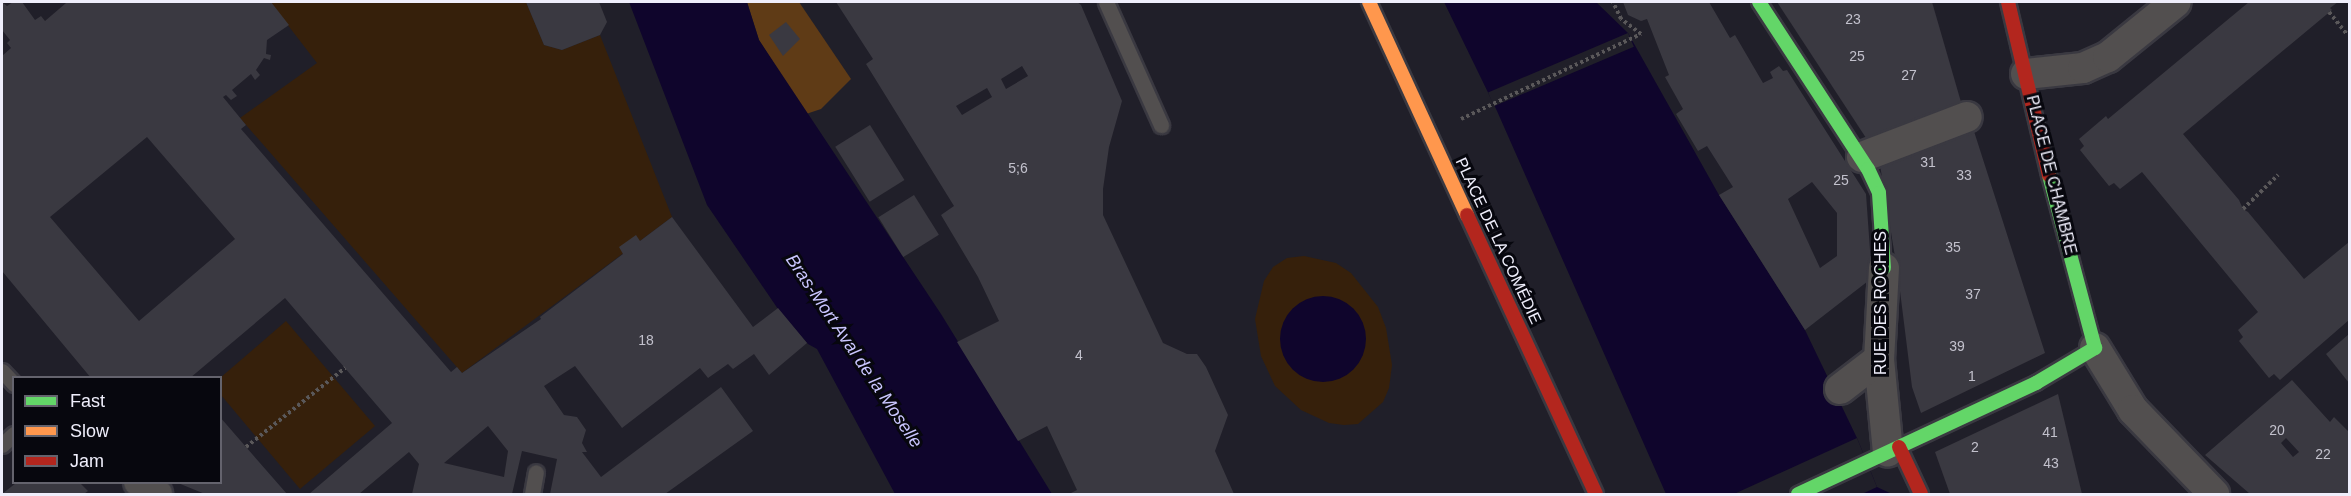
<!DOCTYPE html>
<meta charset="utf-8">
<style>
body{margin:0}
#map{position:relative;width:2351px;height:496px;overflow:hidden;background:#201f29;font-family:Helvetica,sans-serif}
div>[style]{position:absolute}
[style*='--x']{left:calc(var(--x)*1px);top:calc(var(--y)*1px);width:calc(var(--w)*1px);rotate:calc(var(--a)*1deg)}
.green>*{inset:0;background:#36200b}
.forest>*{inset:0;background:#5f3b16}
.water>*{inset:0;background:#0f052c}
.round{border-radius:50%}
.pier>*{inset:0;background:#201f29;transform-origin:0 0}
.building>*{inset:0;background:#3a3941;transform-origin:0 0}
.path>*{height:4px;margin-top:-2px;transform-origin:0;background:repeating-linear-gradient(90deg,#5a585a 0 3px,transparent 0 6px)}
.roads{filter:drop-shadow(2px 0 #3a3941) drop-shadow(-2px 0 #3a3941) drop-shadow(0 2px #3a3941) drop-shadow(0 -2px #3a3941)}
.lane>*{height:15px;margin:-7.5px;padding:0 7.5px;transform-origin:7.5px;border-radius:7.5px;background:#524f4f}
.street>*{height:30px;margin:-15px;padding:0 15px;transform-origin:15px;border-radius:15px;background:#524f4f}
.fast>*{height:14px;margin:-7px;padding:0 7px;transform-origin:7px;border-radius:7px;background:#63d668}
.slow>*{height:14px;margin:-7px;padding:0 7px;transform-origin:7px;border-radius:7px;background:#ff974d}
.jam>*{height:14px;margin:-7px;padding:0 7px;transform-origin:7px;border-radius:7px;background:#b3261e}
span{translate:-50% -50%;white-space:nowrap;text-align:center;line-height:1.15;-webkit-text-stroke:6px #07070e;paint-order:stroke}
.number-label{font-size:14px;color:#c2c1cc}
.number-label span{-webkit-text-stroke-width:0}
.street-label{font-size:16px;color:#efeefb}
.water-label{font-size:18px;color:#cac6ff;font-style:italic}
.frame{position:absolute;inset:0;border:3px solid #efeefb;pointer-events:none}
.legend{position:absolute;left:12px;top:376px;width:210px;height:108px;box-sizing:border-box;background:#07070e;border:2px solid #64636d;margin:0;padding:8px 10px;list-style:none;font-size:18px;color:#efeefb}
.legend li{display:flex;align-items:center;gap:12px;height:30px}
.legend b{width:30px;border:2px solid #64636d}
</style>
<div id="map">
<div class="green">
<i style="clip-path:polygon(270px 2px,526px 2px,544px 45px,562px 50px,600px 35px,672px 217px,462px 373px,240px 118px,317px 63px)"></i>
<i style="clip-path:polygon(1304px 256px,1336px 263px,1351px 273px,1378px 307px,1386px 328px,1392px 365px,1389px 388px,1383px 402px,1358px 424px,1344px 425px,1329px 423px,1301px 410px,1275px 386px,1261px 356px,1255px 319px,1264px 281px,1273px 267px,1287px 258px)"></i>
<i style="clip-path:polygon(286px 321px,375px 426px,300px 489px,221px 395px,220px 378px)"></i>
</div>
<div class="forest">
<i style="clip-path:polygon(747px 2px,799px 2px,851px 79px,821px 109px,806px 114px,759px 40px)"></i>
</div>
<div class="water">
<i style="clip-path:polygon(629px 2px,747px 2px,759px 40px,941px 314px,1052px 494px,895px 494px,817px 349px,808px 344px,778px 309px,707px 205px)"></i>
<i style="clip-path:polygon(1444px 2px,1596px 2px,1628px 33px,1719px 195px,1805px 330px,1857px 438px,1877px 487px,1892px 494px,1666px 494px,1497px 111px)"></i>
<i class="round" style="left:1280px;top:296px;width:86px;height:86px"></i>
</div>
<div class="pier">
<i style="left:1628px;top:33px;width:15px;height:152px;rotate:67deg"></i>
<i style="clip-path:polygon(1857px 438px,1877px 487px,1862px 494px,1734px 494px)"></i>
</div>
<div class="building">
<i style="clip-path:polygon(evenodd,2px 2px,7px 6px,13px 2px,22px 2px,35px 20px,41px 16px,45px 21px,66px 3px,64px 2px,271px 2px,289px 25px,267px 40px,266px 54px,271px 55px,270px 60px,264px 58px,256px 70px,260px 75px,255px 80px,251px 74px,232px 90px,237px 96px,231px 100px,226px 95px,223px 97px,246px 125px,241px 129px,451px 372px,457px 367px,462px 373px,541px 319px,540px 317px,623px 254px,619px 247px,636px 235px,640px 241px,672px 217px,753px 327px,778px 308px,807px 343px,769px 375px,754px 354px,733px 369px,728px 364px,708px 378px,700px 368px,622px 428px,575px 366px,544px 386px,564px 415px,577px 417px,586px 430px,582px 443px,587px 452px,582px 452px,601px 477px,721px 387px,753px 431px,665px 494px,550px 494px,557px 459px,522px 451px,512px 494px,412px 494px,419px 464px,409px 452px,359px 494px,309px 494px,392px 423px,285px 298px,190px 378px,91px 378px,2px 271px,2px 56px,11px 48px,7px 43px,10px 40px,2px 30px,2px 2px,147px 137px,235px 239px,139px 321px,50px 217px,147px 137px,2px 2px,488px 426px,508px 451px,504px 477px,444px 463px,488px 426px)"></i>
<i style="clip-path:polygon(526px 2px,599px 2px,607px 22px,600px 35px,562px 50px,544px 45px)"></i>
<i style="clip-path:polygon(evenodd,836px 2px,1077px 2px,1081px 5px,1122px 101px,1109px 147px,1103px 189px,1103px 215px,1163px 343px,1187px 354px,1197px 354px,1206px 367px,1228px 415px,1215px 451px,1234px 494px,1069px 494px,1077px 490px,1047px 426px,1018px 441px,957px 342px,999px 321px,978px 277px,941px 215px,954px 206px,866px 64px,873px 59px,836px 2px,1022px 66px,1028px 76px,1006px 89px,1001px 79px,1022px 66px,836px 2px,987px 88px,992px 97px,962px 115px,956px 106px,987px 88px)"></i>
<i style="clip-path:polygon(evenodd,1623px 2px,1709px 2px,1730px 38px,1735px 35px,1763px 83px,1773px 78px,1770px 72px,1779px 66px,1783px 71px,1787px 70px,1866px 194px,1872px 278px,1805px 330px,1719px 195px,1733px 187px,1707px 146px,1698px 151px,1676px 114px,1683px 109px,1665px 77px,1669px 75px,1647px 19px,1641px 21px,1628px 15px,1623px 2px,1812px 182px,1837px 213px,1837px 256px,1820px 268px,1788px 199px,1812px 182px)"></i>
<i style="clip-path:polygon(1777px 2px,1932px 2px,1963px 109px,1868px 141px)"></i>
<i style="clip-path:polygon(2249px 2px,2338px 2px,2330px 8px,2332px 10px,2183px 134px,2239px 200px,2243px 209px,2248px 212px,2304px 279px,2349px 242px,2349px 320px,2280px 380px,2274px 374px,2269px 378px,2239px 341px,2243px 337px,2238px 330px,2258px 312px,2142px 172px,2120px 189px,2114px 183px,2109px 186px,2080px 150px,2084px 146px,2079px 139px,2106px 116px,2108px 119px)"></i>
<i style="clip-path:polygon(786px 22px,800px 39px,783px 56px,769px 35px)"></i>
<i style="left:870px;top:125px;width:65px;height:41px;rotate:58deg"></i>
<i style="clip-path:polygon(1972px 125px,2045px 353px,1921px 413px,1912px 387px,1898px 275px,1880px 165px)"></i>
<i style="left:914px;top:195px;width:47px;height:42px;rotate:58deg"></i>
<i style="clip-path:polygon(2349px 334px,2349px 383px,2326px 354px)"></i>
<i style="clip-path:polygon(evenodd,2292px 380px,2330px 422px,2334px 417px,2349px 432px,2349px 494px,2250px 494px,2205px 455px,2292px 380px,2286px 438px,2299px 452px,2293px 457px,2281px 443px,2286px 438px)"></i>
<i style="clip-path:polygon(2058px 394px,2082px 494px,1950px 494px,1935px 452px)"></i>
<i style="clip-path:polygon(220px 417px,246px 447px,287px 494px,205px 494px,178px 483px,220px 483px)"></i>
<i style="clip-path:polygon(16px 483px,80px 483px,88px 491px,84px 494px,2px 494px)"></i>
</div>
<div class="path">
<i style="--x:2329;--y:12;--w:28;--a:51"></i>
<i style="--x:1461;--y:119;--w:199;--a:-25.3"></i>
<i style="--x:1641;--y:34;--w:25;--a:-143"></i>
<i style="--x:1621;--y:19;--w:19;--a:-115"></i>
<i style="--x:2243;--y:209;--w:49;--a:-44.2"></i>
<i style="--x:246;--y:447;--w:127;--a:-38.6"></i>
</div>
<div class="roads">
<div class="lane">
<i style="--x:1106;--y:2;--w:135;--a:65.9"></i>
<i style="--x:2;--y:371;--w:18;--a:47"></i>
<i style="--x:2;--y:445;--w:16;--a:-43"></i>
<i style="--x:532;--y:494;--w:22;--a:-80"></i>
</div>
<div class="street">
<i style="--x:2026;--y:74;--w:57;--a:-6"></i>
<i style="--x:2083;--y:68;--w:27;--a:-24"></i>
<i style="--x:2108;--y:57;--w:87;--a:-39"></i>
<i style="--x:1862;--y:157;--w:112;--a:-20.9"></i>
<i style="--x:1884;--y:268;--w:91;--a:93.1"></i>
<i style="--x:1879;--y:359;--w:93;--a:84.5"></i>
<i style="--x:2095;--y:348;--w:73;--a:58.5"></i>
<i style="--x:2133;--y:410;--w:117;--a:46"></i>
<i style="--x:1840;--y:389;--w:49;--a:-37.6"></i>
<i style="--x:139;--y:482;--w:22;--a:34"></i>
</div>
<div class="fast">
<i style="--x:1759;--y:2;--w:199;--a:56.9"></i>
<i style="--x:1868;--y:169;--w:26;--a:65"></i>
<i style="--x:1879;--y:193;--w:75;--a:86.2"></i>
<i style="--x:1798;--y:494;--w:263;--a:-25"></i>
<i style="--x:2036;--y:383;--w:69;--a:-30.7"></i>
<i style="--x:2095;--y:348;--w:179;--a:-104.9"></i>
</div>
<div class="slow">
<i style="--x:1369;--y:2;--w:234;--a:65.3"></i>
</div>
<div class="jam">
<i style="--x:2008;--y:2;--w:178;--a:76.7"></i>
<i style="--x:1467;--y:215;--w:307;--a:65.2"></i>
<i style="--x:1899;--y:447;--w:52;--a:64.9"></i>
</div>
</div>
<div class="number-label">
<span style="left:1853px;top:19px">23</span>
<span style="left:1857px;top:56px">25</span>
<span style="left:1909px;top:75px">27</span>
<span style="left:1928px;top:162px">31</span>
<span style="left:1018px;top:168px">5;6</span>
<span style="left:1964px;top:175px">33</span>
<span style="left:1841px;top:180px">25</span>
<span style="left:1953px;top:247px">35</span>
<span style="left:1973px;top:294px">37</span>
<span style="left:646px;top:340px">18</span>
<span style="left:1957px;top:346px">39</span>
<span style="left:1079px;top:355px">4</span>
<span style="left:1972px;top:376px">1</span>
<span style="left:2277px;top:430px">20</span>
<span style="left:2050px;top:432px">41</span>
<span style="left:1975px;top:447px">2</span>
<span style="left:2323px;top:454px">22</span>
<span style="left:2051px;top:463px">43</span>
</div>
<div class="street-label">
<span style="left:2051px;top:175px;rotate:76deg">PLACE DE CHAMBRE</span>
<span style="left:1498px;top:241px;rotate:65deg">PLACE DE LA COMÉDIE</span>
<span style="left:1881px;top:303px;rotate:-90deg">RUE DES ROCHES</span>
</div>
<div class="water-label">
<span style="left:854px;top:351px;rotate:56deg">Bras-Mort Aval de la Moselle</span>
</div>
<div class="frame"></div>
<ul class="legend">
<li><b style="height:8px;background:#63d668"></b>Fast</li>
<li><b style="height:8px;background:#ff974d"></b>Slow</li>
<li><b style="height:8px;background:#b3261e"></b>Jam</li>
</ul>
</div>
